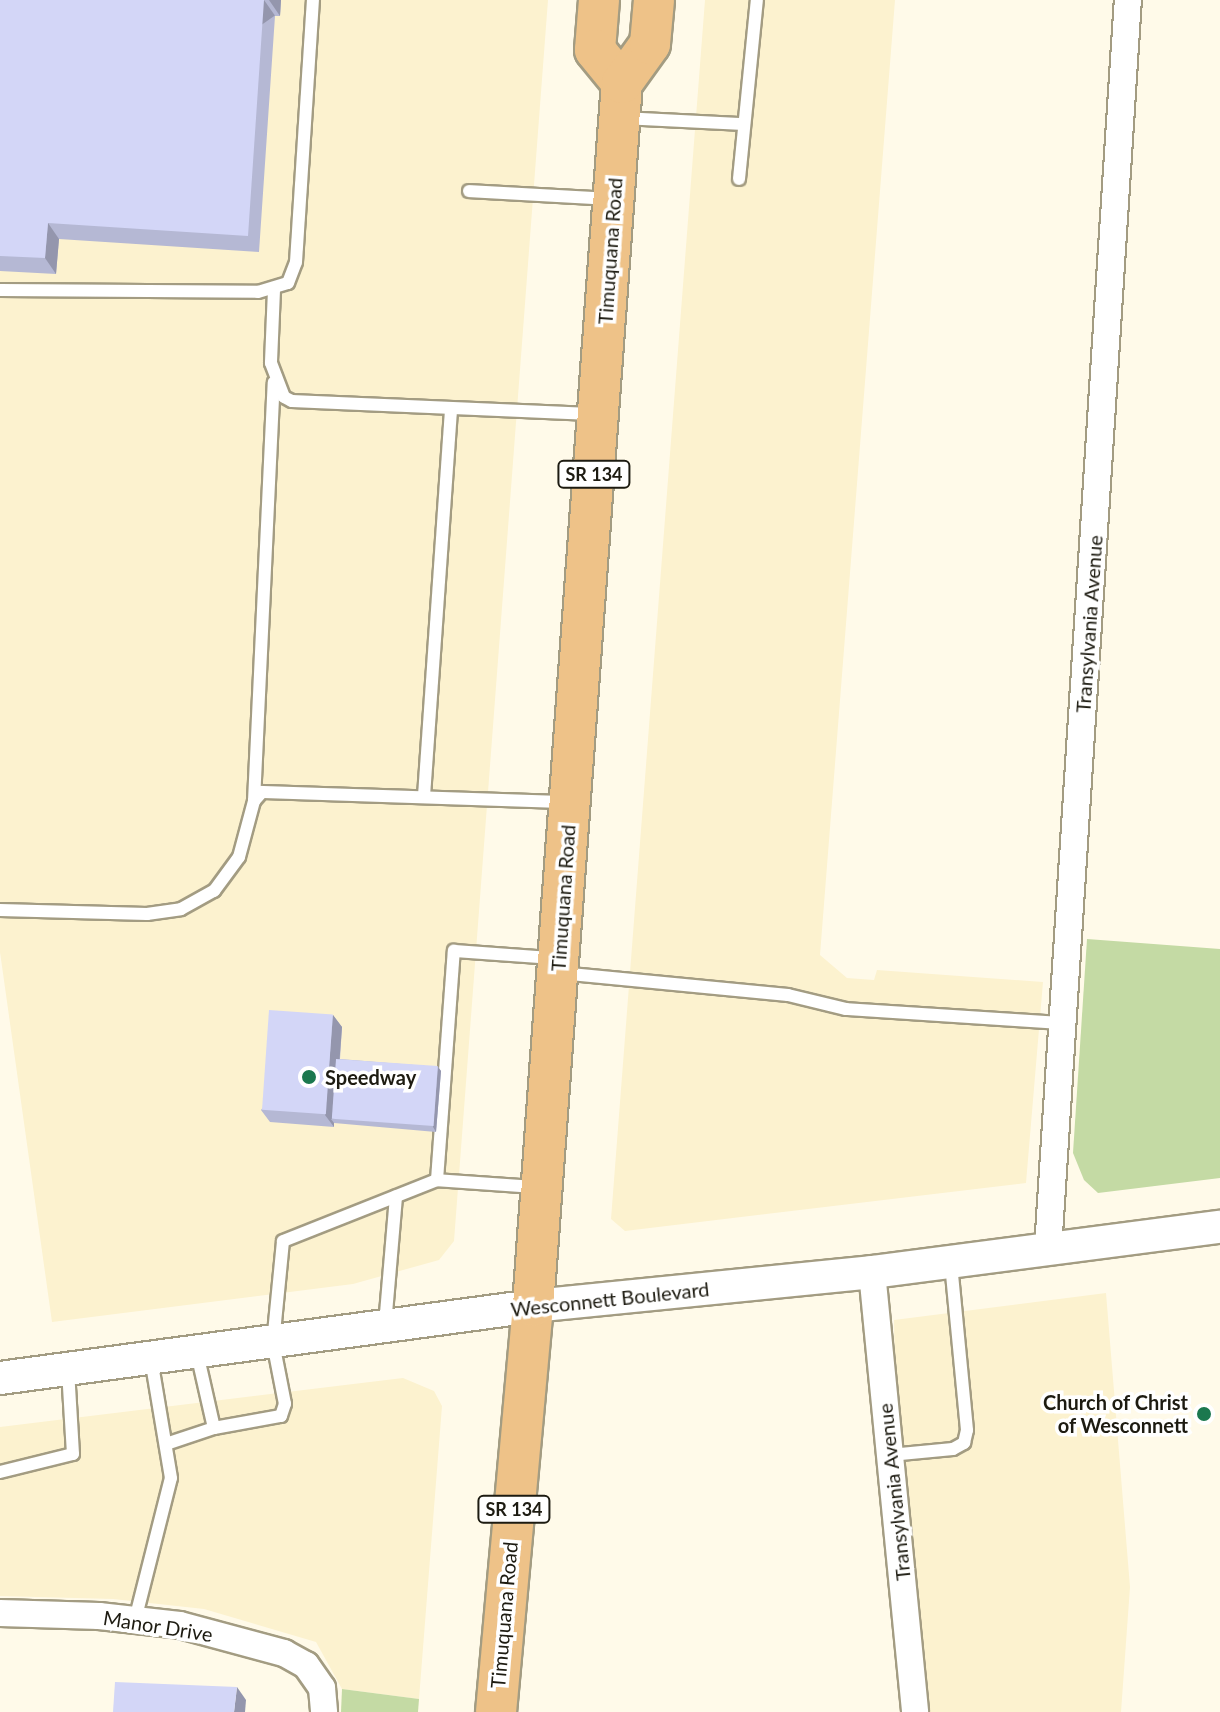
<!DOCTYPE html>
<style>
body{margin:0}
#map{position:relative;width:1220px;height:1712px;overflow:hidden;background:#fffae9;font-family:Lato,sans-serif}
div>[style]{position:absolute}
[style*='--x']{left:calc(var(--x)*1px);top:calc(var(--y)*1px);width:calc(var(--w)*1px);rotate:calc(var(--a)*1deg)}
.built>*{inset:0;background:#fcf2cf}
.green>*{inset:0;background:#c4daa4}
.roads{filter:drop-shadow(2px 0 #a39c82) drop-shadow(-2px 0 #a39c82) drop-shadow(0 2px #a39c82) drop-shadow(0 -2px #a39c82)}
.service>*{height:12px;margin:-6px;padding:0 6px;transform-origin:6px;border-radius:6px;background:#fff}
.minor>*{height:26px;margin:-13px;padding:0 13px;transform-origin:13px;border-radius:13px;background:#fff}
.tertiary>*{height:32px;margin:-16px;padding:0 16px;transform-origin:16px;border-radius:16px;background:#fff}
.primary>*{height:40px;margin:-20px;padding:0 20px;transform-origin:20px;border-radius:20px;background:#eec288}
.wall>*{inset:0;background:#b5b8d4}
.shaded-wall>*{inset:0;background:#9496ad;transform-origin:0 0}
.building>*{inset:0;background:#d3d6f7;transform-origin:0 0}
.dots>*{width:22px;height:22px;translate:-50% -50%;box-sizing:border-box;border:4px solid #fff;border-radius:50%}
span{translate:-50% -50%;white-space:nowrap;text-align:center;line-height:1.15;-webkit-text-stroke:7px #fff;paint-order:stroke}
.shield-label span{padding:2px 6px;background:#fff;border:2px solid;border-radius:6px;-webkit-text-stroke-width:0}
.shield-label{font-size:18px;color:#1d1b11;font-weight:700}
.street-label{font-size:20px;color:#1d1b11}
.poi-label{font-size:20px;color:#1d1b11;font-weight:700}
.left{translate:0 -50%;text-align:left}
.right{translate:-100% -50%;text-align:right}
</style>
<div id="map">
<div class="built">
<i style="clip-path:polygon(0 0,548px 0,454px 1241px,439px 1260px,353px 1284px,52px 1322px,0 952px)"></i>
<i style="clip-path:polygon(705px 0,895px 0,820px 955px,847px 978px,874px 980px,877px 970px,1043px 982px,1026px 1183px,625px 1231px,611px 1219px)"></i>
<i style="clip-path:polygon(1106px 1293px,1130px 1587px,1121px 1712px,928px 1712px,895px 1380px,894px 1320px)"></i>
<i style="clip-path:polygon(403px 1378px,434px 1391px,442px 1406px,419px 1699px,342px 1689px,316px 1642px,204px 1609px,113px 1599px,0 1596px,0 1427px)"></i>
</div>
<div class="green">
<i style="clip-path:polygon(1087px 939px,1220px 949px,1220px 1178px,1098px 1193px,1084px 1180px,1073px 1153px)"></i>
<i style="clip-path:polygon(342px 1689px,419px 1699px,418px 1712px,341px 1712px)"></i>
</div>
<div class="roads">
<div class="service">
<i style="--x:623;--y:118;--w:120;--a:2.9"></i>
<i style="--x:739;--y:179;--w:180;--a:-84.3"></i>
<i style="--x:469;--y:191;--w:141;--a:3.2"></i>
<i style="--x:0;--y:290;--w:258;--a:0.4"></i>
<i style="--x:258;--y:292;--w:31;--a:-17"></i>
<i style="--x:288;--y:283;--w:22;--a:-69"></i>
<i style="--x:296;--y:262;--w:263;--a:-86.3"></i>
<i style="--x:274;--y:290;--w:73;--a:92.4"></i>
<i style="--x:271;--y:363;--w:36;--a:69"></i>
<i style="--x:284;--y:397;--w:9;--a:27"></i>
<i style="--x:292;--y:401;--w:299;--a:2.5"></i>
<i style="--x:424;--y:796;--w:387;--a:-86"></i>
<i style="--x:254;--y:801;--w:419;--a:-87.3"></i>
<i style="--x:0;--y:910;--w:147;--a:1.6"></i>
<i style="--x:147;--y:914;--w:34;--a:-8"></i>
<i style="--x:181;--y:909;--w:38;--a:-29"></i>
<i style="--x:214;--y:891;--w:42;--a:-53.7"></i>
<i style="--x:239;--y:857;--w:58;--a:-75"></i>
<i style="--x:254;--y:801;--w:12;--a:-48"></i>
<i style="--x:262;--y:792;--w:301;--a:1.9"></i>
<i style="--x:560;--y:973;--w:229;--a:5.5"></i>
<i style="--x:788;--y:995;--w:60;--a:13.6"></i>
<i style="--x:846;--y:1009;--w:217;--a:3.7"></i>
<i style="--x:536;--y:1187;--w:99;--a:-176"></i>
<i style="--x:437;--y:1180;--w:230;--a:-85.8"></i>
<i style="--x:454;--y:951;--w:97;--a:4.1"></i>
<i style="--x:385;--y:1325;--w:129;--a:-85.1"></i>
<i style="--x:214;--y:1428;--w:68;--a:-10.2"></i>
<i style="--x:281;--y:1416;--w:13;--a:-72"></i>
<i style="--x:285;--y:1404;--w:62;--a:-101.1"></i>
<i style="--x:273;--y:1343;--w:102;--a:-84.4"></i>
<i style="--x:283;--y:1241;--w:166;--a:-21.6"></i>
<i style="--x:166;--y:1444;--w:51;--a:-18.4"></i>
<i style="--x:214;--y:1428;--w:77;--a:-102.8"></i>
<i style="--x:890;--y:1455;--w:63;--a:-5.4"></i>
<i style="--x:953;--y:1449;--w:13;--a:-29"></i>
<i style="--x:964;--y:1443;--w:13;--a:-77"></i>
<i style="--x:967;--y:1430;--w:167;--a:-95.5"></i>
<i style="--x:0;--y:1472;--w:75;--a:-13.9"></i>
<i style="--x:73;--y:1454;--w:84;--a:-93.4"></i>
<i style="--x:135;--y:1620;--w:146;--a:-75.8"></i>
<i style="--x:171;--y:1478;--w:121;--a:-99.5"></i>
</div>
<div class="minor">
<i style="--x:1048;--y:1249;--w:1252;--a:-86.34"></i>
<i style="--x:872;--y:1272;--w:442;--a:84.4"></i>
<i style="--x:0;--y:1613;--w:99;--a:1.7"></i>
<i style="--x:99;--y:1616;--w:81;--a:6.3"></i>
<i style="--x:180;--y:1625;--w:108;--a:15.1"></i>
<i style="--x:284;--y:1653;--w:25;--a:29"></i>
<i style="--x:306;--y:1665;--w:28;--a:55"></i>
<i style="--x:322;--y:1688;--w:24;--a:85"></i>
</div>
<div class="tertiary">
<i style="--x:0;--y:1378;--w:538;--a:-7.69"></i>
<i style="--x:533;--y:1306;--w:341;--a:-5.7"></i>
<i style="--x:872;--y:1272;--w:351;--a:-7.4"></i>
</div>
<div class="primary">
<i style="--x:599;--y:0;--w:50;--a:94.6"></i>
<i style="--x:595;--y:50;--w:43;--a:50.7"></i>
<i style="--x:496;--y:1712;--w:408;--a:-84.8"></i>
<i style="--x:533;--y:1306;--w:1226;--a:-85.84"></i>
<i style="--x:622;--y:83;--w:48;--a:-54.3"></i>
<i style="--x:650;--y:44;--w:44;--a:-84.8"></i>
</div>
</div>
<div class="wall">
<i style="clip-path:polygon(0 0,281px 0,280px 16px,275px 16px,259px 252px,59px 239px,56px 274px,0 271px)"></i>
<i style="clip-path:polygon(333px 1015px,342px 1027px,340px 1059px,438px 1067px,441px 1071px,436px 1132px,334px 1123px,334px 1127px,270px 1122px,261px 1110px)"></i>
</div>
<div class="shaded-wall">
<i style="left:264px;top:0;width:19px;height:237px;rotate:55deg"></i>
<i style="clip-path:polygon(269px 0,281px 0,280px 16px)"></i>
<i style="clip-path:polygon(48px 223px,59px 239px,56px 274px,45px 258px)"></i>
<i style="clip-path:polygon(333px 1015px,342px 1027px,335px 1119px,331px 1119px,334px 1123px,334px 1127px,325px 1115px)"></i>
<i style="clip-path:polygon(438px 1067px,441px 1071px,436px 1132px,433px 1127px)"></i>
<i style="clip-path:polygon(237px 1687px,246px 1700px,245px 1712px,234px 1712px)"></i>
</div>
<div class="building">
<i style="clip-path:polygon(0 0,269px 0,264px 0,248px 236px,48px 223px,45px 258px,0 256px)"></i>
<i style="left:269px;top:1010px;width:64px;height:100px;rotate:4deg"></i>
<i style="left:336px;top:1059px;width:102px;height:60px;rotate:4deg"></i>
<i style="clip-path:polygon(115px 1682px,237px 1687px,234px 1712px,113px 1712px)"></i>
</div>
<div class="dots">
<i style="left:309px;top:1077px;background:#1b784e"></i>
<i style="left:1204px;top:1414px;background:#1b784e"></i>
</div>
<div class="shield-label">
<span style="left:594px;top:474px">SR 134</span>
<span style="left:514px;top:1509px">SR 134</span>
</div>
<div class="street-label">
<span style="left:610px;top:251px;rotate:-86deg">Timuquana Road</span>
<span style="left:1089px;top:624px;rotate:-86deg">Transylvania Avenue</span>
<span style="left:563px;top:898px;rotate:-86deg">Timuquana Road</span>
<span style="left:610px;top:1299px;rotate:-6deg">Wesconnett Boulevard</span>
<span style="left:894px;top:1492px;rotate:-96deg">Transylvania Avenue</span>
<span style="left:504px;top:1615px;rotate:-85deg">Timuquana Road</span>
<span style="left:158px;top:1626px;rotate:9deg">Manor Drive</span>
</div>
<div class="poi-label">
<span class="left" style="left:325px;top:1077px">Speedway</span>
<span class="right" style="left:1188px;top:1414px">Church of Christ<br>of Wesconnett</span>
</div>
</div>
